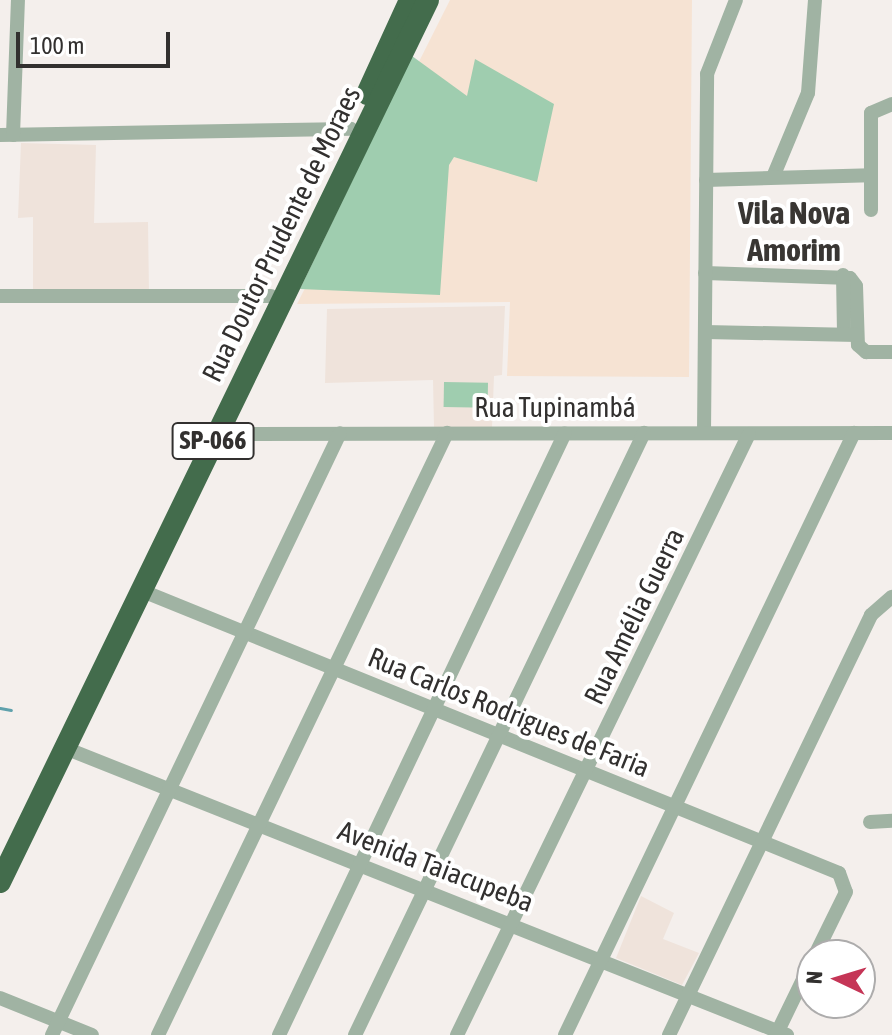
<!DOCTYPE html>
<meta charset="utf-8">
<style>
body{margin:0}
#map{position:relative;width:892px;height:1035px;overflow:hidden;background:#f4efec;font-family:"Asap Condensed",sans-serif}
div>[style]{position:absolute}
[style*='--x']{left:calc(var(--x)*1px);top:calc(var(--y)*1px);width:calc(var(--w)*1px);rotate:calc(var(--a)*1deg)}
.built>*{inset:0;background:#efe3db}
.medical>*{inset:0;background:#f6e3d3}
.green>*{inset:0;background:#9fcdaf;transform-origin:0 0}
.stream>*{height:3px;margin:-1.5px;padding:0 1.5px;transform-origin:1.5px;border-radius:1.5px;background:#5fa1ac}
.minor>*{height:14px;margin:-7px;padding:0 7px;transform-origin:7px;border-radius:7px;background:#a0b3a3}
.highway>*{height:22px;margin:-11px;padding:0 11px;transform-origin:11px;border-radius:11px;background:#436c4c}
span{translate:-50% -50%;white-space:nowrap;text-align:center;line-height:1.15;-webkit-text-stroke:8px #fff;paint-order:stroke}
.shield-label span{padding:2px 6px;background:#fff;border:2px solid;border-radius:6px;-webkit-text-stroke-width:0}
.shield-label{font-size:26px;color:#32302f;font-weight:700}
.street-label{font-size:28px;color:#32302f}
.quarter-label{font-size:32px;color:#393633;font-weight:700}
.north{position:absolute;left:796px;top:939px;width:80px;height:80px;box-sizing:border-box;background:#fff;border:2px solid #adacac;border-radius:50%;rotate:274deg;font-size:22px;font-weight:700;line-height:32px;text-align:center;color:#32302f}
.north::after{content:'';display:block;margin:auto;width:28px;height:36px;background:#c53556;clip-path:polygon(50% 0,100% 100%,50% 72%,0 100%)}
.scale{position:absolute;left:16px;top:32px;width:154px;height:36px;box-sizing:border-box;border:4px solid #32302f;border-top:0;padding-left:10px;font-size:24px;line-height:28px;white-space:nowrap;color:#32302f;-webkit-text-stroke:6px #fff;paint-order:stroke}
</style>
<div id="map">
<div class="built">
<i style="clip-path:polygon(21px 143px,96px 145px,94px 223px,148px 222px,149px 293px,33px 294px,33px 217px,18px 218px)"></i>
<i style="clip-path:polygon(505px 306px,502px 375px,494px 376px,492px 428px,434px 427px,433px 380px,325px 383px,327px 309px)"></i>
<i style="clip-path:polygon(641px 896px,674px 913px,663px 939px,699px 953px,682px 985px,616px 958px)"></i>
</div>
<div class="medical">
<i style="clip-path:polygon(450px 0,692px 0,689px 377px,507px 376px,510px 302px,297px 304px)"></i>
</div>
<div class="green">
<i style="clip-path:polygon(412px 56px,467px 96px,475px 59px,554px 104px,537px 182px,454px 157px,449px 165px,440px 295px,300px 289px)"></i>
<i style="left:444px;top:382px;width:44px;height:25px;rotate:1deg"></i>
</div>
<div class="stream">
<i style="--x:0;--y:708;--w:11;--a:10"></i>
</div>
<div class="minor">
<i style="--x:0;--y:135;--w:351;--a:-1"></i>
<i style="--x:13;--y:135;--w:135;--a:-87.9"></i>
<i style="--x:773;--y:177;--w:91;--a:-67.4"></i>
<i style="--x:808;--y:93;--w:93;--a:-85.7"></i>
<i style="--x:706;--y:180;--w:164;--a:-1.7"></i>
<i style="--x:871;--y:210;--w:97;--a:-90"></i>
<i style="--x:871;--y:113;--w:23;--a:-23"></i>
<i style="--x:705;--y:273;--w:145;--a:2"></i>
<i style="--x:850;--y:278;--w:10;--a:53"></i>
<i style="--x:856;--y:286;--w:59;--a:88.1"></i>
<i style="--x:858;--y:345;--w:11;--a:41"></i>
<i style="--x:866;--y:352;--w:26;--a:0"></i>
<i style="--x:843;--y:275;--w:59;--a:89"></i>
<i style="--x:0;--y:296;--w:271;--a:0"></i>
<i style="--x:705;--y:332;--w:152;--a:1.1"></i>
<i style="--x:704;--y:433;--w:359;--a:-89.5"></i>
<i style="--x:707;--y:74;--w:79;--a:-68.6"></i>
<i style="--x:204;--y:434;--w:688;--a:-0.08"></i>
<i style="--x:140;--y:590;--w:754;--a:22.04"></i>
<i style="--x:839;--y:873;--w:20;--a:70"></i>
<i style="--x:846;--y:892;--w:70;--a:116.2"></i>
<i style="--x:65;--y:748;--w:777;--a:21.68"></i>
<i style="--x:870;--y:822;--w:22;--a:-3"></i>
<i style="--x:0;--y:998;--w:99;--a:21.9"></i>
<i style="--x:52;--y:1035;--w:667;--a:-64.43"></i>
<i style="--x:158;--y:1035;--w:668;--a:-64.36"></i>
<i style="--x:279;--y:1035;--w:666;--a:-64.59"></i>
<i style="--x:355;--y:1035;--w:668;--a:-64.36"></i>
<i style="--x:457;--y:1035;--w:668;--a:-64.09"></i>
<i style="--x:565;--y:1035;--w:668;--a:-64.36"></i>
<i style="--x:669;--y:1035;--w:466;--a:-64.3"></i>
<i style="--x:871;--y:615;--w:28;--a:-41"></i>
<i style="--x:776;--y:1035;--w:82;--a:-64.1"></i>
</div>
<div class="highway">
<i style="--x:367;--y:94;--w:103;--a:-65.4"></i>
<i style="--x:0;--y:882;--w:980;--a:-64.11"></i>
</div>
<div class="shield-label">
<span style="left:213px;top:441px">SP-066</span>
</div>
<div class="street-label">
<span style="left:281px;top:234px;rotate:-64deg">Rua Doutor Prudente de Moraes</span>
<span style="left:555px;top:407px">Rua Tupinambá</span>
<span style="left:634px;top:616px;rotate:-64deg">Rua Amélia Guerra</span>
<span style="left:509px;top:712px;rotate:22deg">Rua Carlos Rodrigues de Faria</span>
<span style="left:436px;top:866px;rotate:21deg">Avenida Taiacupeba</span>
</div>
<div class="quarter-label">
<span style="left:794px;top:232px">Vila Nova<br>Amorim</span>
</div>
<div class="north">N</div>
<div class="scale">100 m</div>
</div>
